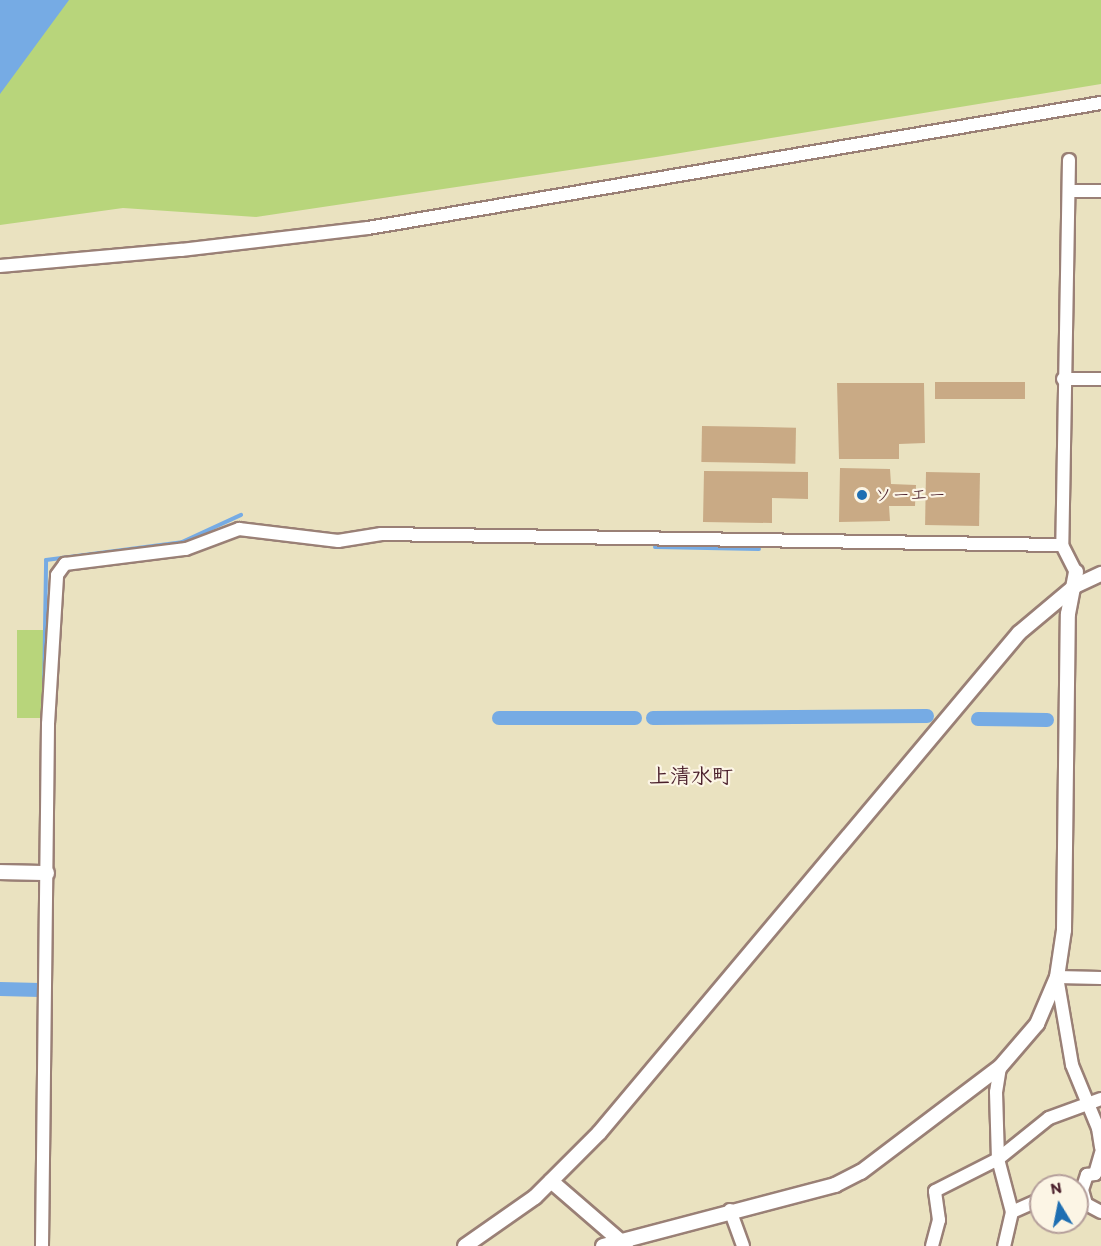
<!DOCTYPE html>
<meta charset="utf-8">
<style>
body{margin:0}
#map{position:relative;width:1101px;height:1246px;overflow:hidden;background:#eae2c0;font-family:Itim,"Klee One",sans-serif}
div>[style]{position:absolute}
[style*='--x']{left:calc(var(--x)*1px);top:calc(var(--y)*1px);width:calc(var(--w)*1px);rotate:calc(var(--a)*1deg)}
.green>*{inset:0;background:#b8d57b;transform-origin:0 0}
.water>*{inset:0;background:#76abe4}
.stream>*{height:4px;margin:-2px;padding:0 2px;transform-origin:2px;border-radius:2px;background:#76abe4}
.canal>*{height:14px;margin:-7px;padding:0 7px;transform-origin:7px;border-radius:7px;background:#76abe4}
.building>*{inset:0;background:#c9aa85;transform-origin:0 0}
.roads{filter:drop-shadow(2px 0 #9a8076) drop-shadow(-2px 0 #9a8076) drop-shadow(0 2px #9a8076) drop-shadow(0 -2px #9a8076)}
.minor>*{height:12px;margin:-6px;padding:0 6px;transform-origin:6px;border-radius:6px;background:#fff}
.tertiary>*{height:14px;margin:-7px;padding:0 7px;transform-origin:7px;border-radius:7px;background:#fff}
.dots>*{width:16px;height:16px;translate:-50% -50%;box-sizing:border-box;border:3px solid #fcf5e5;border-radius:50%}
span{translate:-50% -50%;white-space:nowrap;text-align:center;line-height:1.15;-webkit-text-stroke:4.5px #fcf5e5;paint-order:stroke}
.poi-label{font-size:18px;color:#4a1f2b}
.left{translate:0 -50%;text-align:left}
.quarter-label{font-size:21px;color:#4a1f2b;font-weight:700}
.north{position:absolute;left:1029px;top:1174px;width:60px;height:60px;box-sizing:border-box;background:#fcf5e5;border:2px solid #b59f9b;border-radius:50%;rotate:350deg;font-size:16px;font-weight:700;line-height:24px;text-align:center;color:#4a1f2b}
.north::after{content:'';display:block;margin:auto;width:21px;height:27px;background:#1f6fb2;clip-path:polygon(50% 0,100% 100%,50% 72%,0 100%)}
</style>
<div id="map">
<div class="green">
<i style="clip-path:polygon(31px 0,1101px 0,1101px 84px,656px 157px,256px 217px,123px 208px,0 225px,0 9px)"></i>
<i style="left:17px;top:630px;width:28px;height:88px"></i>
</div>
<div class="water">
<i style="clip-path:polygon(0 0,69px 0,0 94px)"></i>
</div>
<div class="stream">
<i style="--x:655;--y:547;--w:104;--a:1.1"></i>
<i style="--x:44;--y:694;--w:134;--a:-89.1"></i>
<i style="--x:46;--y:560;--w:137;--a:-7.5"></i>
<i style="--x:182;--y:542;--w:65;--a:-24.6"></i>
<i style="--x:38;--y:1097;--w:20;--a:-90"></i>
</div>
<div class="canal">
<i style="--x:499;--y:718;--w:136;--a:0"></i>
<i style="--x:653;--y:718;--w:274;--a:-0.4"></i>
<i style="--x:978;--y:719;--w:69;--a:0.8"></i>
<i style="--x:0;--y:989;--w:40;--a:1.4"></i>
</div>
<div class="building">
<i style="left:1025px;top:382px;width:17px;height:90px;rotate:90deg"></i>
<i style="clip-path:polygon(837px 383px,924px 383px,925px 443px,899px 444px,899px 459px,839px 459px)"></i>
<i style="left:702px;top:426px;width:94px;height:36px;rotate:1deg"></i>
<i style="clip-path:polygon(840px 468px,890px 469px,891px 484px,916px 485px,915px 506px,889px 506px,890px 521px,839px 522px)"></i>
<i style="clip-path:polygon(704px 471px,808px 472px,808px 499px,772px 498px,772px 523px,703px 522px)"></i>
<i style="left:926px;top:472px;width:54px;height:53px;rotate:1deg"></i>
</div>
<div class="roads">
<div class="minor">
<i style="--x:1069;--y:160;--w:385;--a:91"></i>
<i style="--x:1062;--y:545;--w:30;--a:63"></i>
<i style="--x:1069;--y:191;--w:32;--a:0"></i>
<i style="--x:0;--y:266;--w:182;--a:-5.1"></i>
<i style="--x:181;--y:250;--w:188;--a:-6.7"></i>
<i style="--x:368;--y:228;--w:744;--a:-9.68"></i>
<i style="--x:1063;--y:379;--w:38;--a:0"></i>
<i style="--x:1101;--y:978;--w:44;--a:-178.7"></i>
<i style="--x:1057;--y:977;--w:89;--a:80.3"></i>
<i style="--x:1072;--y:1065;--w:68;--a:67.6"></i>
<i style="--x:1098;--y:1128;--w:20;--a:81"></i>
<i style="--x:1000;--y:1067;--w:25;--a:99"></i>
<i style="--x:996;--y:1092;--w:67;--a:88.3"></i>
<i style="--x:998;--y:1159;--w:55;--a:75.2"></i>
<i style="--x:1012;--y:1212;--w:35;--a:103"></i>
<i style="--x:1082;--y:1190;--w:15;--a:74"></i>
<i style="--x:1086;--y:1204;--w:17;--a:28"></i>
<i style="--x:1077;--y:1192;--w:5;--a:-22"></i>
<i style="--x:1082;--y:1190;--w:16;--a:-72"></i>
<i style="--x:1087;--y:1175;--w:8;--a:-7"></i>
<i style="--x:1095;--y:1174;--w:22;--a:-74"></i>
<i style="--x:730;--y:1210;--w:38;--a:70"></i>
<i style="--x:1012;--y:1212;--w:32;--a:-24"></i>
<i style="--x:42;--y:1246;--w:522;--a:-89.34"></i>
<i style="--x:48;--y:724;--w:149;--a:-86.5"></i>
<i style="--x:57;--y:575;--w:14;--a:-54"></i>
<i style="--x:65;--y:564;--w:122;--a:-7.1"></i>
<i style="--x:186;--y:549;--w:57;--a:-20.7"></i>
<i style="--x:239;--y:529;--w:100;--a:6.9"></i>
<i style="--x:338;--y:541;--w:44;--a:-9.2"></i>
<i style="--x:381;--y:534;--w:681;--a:0.93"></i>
<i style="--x:932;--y:1246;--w:27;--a:-75"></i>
<i style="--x:939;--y:1220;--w:29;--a:-98"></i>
<i style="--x:935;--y:1191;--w:71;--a:-26.9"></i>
<i style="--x:998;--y:1159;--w:65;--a:-38.8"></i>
<i style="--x:1049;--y:1118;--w:55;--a:-20.1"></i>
</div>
<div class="tertiary">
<i style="--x:0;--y:872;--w:47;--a:1.2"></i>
<i style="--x:551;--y:1181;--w:99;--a:40.9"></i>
<i style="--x:465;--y:1246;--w:85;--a:-35"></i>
<i style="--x:535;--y:1197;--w:91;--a:-45"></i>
<i style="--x:599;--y:1133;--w:653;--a:-49.97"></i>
<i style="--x:1019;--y:633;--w:73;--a:-40"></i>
<i style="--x:1075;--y:586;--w:29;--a:-25"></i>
<i style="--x:603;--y:1246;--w:240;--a:-14.7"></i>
<i style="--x:835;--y:1185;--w:29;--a:-27"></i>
<i style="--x:861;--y:1172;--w:174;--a:-37.1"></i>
<i style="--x:1000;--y:1067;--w:57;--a:-49.3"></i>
<i style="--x:1037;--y:1024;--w:51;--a:-66.9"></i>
<i style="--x:1057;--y:977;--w:48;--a:-81.5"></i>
<i style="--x:1064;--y:930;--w:316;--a:-89.3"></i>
<i style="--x:1068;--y:614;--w:43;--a:-79.2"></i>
</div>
</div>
<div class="dots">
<i style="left:862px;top:495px;background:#1f6fb2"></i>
</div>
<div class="poi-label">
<span class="left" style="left:874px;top:495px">ソーエー</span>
</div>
<div class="quarter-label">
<span style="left:691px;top:776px">上清水町</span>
</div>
<div class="north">N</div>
</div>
